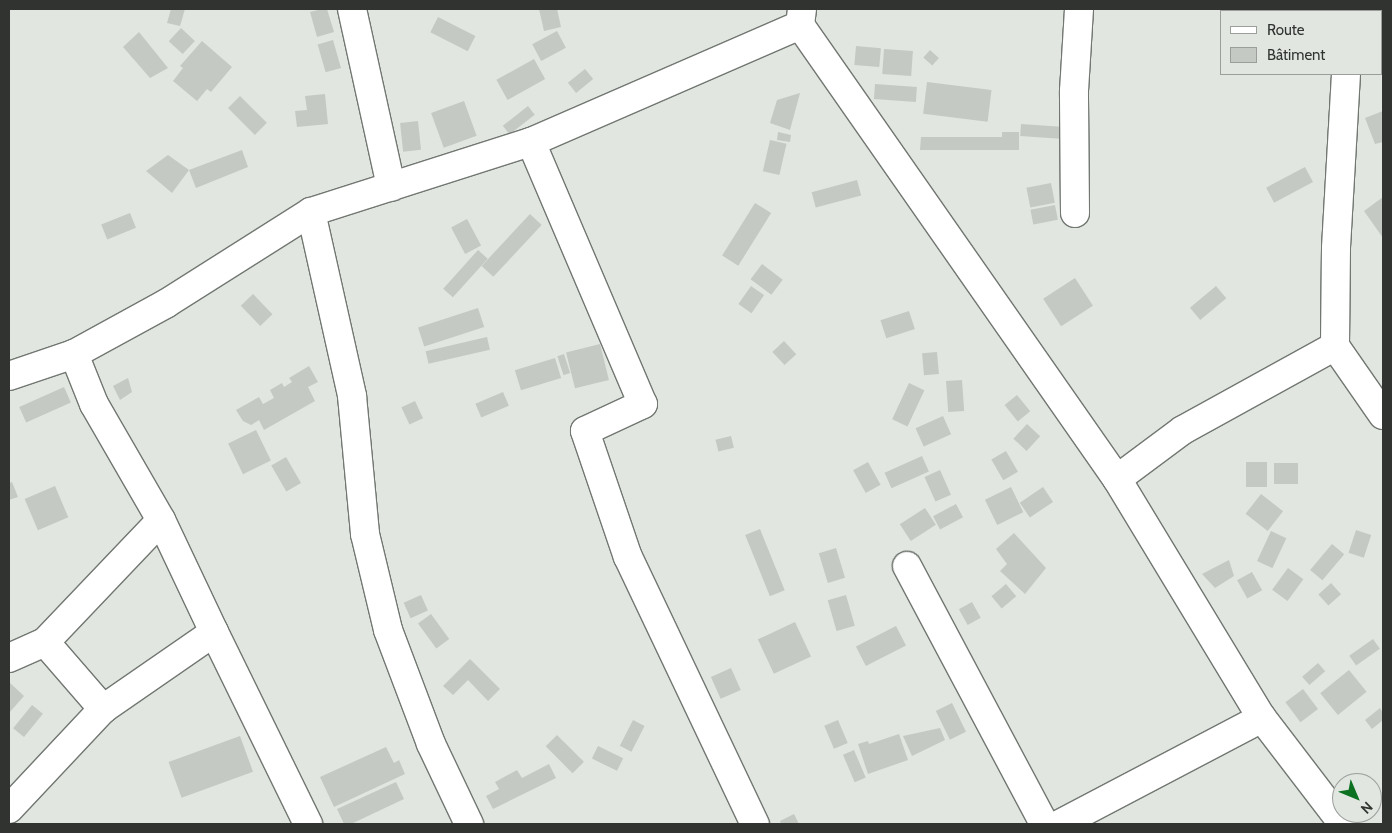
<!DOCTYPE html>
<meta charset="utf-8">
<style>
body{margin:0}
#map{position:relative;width:1392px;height:833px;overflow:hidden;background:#e1e6e1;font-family:Cabin,sans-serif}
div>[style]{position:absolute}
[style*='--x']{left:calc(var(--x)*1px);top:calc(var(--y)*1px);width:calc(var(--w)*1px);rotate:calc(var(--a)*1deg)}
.building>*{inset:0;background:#c4c9c4;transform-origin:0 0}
.roads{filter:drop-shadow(1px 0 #727772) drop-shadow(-1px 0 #727772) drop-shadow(0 1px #727772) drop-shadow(0 -1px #727772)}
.minor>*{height:28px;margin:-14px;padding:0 14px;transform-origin:14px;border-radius:14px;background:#fff}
span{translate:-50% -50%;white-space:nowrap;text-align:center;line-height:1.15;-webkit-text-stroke:5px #e1e6e1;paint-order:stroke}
.frame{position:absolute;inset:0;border:10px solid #313331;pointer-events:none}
.legend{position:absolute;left:1220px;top:10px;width:162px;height:65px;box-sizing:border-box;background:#e1e6e1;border:1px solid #9b9e9b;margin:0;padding:6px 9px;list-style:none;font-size:15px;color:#313331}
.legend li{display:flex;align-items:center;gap:10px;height:25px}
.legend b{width:25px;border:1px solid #9b9e9b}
.north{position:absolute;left:1332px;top:773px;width:50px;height:50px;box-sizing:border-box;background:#e1e6e1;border:1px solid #9b9e9b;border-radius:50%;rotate:135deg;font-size:14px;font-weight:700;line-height:20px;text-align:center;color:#313331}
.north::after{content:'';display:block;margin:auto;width:18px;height:22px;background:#0c7121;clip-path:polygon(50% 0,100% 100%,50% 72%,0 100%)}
</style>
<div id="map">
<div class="building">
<i style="clip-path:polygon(171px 9px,185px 9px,180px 26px,167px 23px)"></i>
<i style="clip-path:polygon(322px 9px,327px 9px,334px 32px,317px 37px,310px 12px)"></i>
<i style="clip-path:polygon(539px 9px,557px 9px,561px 27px,544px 31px)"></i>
<i style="left:438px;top:17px;width:42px;height:17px;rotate:27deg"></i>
<i style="left:181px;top:28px;width:19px;height:18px;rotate:43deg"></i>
<i style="left:557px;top:31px;width:19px;height:28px;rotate:62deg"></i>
<i style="clip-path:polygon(139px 32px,168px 68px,150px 78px,123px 47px)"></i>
<i style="left:333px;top:40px;width:29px;height:16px;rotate:74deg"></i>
<i style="clip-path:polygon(202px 41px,232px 67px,211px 92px,207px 89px,197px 101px,173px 81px,183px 68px,180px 66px)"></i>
<i style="left:856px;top:46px;width:25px;height:19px;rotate:5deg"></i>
<i style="left:884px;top:49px;width:29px;height:25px;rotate:4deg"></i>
<i style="left:930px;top:50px;width:12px;height:10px;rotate:42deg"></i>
<i style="left:534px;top:59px;width:23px;height:43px;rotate:61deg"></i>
<i style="left:585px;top:69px;width:13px;height:22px;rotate:51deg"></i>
<i style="left:927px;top:82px;width:65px;height:32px;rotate:7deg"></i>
<i style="left:875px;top:84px;width:42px;height:15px;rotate:4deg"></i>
<i style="clip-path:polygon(800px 93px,790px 130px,770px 123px,777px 100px)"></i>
<i style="clip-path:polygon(325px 94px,328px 124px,297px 127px,295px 111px,307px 110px,305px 96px)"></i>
<i style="left:240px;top:96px;width:38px;height:17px;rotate:45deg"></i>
<i style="left:464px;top:101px;width:37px;height:35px;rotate:70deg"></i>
<i style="left:528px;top:106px;width:11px;height:32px;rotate:52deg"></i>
<i style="clip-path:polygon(1383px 111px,1383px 142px,1375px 144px,1365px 118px)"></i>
<i style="left:418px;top:121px;width:29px;height:18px;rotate:84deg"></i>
<i style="left:1021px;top:124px;width:40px;height:12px;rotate:4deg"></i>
<i style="clip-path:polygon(778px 132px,791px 135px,790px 142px,777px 140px)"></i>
<i style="clip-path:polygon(1002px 132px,1019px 132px,1019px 150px,920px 150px,921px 137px,1002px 137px)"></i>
<i style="left:770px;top:140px;width:17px;height:32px;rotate:13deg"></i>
<i style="clip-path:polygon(242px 150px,248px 167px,196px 188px,189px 170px,172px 193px,146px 171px,168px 155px,189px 170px)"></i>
<i style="left:1305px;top:167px;width:17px;height:44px;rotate:62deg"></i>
<i style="left:857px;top:180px;width:16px;height:47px;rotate:75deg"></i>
<i style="left:1051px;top:183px;width:20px;height:25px;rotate:79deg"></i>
<i style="clip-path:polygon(1383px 197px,1383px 238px,1364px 211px)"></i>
<i style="left:755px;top:203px;width:19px;height:62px;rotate:32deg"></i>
<i style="left:1055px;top:205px;width:15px;height:25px;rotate:79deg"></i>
<i style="left:130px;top:213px;width:16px;height:31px;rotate:68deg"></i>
<i style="left:530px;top:214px;width:16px;height:71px;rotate:43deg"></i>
<i style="left:467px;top:219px;width:30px;height:18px;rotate:62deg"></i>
<i style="left:478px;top:250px;width:13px;height:52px;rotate:42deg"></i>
<i style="left:762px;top:264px;width:26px;height:19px;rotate:37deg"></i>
<i style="left:1075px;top:278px;width:33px;height:38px;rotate:57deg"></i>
<i style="left:751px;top:286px;width:16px;height:22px;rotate:35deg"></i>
<i style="left:1216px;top:286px;width:16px;height:34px;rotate:50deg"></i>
<i style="left:253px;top:294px;width:28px;height:17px;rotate:46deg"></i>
<i style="left:478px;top:308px;width:20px;height:63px;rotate:72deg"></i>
<i style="left:909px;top:311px;width:19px;height:30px;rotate:72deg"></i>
<i style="left:487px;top:337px;width:13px;height:63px;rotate:77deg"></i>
<i style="left:784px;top:341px;width:18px;height:16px;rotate:47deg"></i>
<i style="left:600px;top:344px;width:37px;height:35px;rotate:76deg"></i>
<i style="left:937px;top:352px;width:22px;height:15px;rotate:85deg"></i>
<i style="left:564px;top:354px;width:20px;height:7px;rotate:72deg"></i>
<i style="left:555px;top:358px;width:21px;height:42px;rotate:73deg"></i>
<i style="clip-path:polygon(309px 366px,318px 382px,308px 387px,315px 401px,264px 430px,259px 420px,251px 425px,243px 421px,236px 410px,259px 397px,263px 404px,274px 398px,270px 390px,282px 383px,284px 387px,292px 382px,289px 378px)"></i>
<i style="clip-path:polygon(128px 378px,132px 392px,120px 400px,113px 386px)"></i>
<i style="left:962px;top:380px;width:31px;height:16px;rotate:86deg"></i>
<i style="left:909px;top:383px;width:17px;height:40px;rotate:25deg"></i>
<i style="left:64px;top:387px;width:17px;height:49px;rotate:66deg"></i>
<i style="left:503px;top:392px;width:15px;height:30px;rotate:67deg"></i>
<i style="left:1017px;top:395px;width:21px;height:16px;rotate:51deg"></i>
<i style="left:415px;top:401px;width:19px;height:15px;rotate:65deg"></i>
<i style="left:943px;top:416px;width:20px;height:30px;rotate:66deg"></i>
<i style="left:1027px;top:424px;width:18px;height:20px;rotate:43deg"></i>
<i style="left:256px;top:430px;width:34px;height:31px;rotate:64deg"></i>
<i style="left:731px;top:436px;width:12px;height:16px;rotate:76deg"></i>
<i style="left:1006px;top:451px;width:24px;height:17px;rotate:60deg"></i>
<i style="left:922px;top:456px;width:17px;height:41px;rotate:66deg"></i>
<i style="left:286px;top:457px;width:30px;height:17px;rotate:60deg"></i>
<i style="left:868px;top:462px;width:26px;height:17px;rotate:61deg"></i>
<i style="left:1246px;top:462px;width:21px;height:25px"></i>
<i style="left:1274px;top:463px;width:24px;height:21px"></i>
<i style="left:940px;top:470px;width:27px;height:17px;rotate:66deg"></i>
<i style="clip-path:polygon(12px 482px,18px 497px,9px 500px,9px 483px)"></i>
<i style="left:55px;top:486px;width:34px;height:33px;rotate:67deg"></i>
<i style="left:1011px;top:487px;width:28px;height:29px;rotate:64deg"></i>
<i style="left:1043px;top:487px;width:18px;height:28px;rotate:56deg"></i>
<i style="left:1261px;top:494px;width:28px;height:25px;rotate:38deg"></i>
<i style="left:956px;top:504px;width:15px;height:26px;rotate:62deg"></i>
<i style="left:925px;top:508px;width:20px;height:30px;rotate:57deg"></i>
<i style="left:760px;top:529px;width:66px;height:16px;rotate:68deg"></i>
<i style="left:1356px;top:530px;width:16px;height:24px;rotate:18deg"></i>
<i style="left:1271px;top:531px;width:17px;height:33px;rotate:25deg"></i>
<i style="clip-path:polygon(1014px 533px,1046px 568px,1025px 594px,1000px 571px,1007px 564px,996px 549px)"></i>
<i style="left:1332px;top:544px;width:16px;height:34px;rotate:40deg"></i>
<i style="left:836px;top:548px;width:31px;height:18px;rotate:73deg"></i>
<i style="clip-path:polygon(1229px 560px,1234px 576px,1215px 588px,1202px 574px)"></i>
<i style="left:1288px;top:568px;width:19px;height:27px;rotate:36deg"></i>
<i style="left:1252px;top:572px;width:21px;height:17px;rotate:61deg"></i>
<i style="left:1331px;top:583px;width:15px;height:17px;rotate:48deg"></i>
<i style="left:1006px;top:584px;width:16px;height:19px;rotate:50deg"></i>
<i style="left:421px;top:595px;width:17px;height:19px;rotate:66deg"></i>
<i style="left:846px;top:595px;width:32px;height:19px;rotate:74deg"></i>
<i style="left:972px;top:602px;width:18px;height:15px;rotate:61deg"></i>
<i style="left:431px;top:614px;width:31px;height:16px;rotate:54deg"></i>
<i style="left:795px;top:622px;width:38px;height:41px;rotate:65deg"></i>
<i style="left:896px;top:626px;width:22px;height:45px;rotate:63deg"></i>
<i style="left:1373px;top:639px;width:12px;height:29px;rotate:55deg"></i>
<i style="clip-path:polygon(470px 659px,500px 689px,488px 701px,468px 680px,453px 695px,443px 686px)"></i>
<i style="left:1318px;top:663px;width:11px;height:21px;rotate:49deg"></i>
<i style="left:731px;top:668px;width:24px;height:22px;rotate:66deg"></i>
<i style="left:1349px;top:670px;width:28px;height:37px;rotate:51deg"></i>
<i style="clip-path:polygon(9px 682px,24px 696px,9px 713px)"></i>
<i style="left:1303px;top:689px;width:25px;height:22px;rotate:53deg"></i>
<i style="left:952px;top:703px;width:32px;height:18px;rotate:64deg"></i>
<i style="left:32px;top:705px;width:14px;height:30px;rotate:39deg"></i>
<i style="clip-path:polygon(1380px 708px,1383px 713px,1383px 720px,1372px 729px,1365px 720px)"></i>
<i style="left:633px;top:720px;width:13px;height:29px;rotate:27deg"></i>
<i style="left:838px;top:720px;width:25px;height:15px;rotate:67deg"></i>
<i style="clip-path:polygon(940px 728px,945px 740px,912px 756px,903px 736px)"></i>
<i style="clip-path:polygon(899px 734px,908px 760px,868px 774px,858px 744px,868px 741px,869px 744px)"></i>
<i style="left:557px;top:735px;width:38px;height:16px;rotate:45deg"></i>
<i style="left:240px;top:736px;width:38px;height:76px;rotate:70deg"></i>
<i style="left:598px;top:746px;width:28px;height:14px;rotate:26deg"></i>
<i style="clip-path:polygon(386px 747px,394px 763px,399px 760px,405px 774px,334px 807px,320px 777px)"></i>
<i style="left:854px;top:750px;width:30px;height:12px;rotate:67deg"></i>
<i style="clip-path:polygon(549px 764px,556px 778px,493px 809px,486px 796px,499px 789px,495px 782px,517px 770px,522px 778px)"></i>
<i style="clip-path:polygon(396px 782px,404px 799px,351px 824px,344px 824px,337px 809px)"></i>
<i style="clip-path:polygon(794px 814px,799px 824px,781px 824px,780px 821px)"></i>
</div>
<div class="roads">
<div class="minor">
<i style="--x:352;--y:9;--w:182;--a:77.6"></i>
<i style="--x:802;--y:9;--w:16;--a:97"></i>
<i style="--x:800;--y:25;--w:554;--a:55.08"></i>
<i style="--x:1117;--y:479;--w:280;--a:58.8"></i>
<i style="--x:1262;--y:718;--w:133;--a:52.6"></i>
<i style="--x:1348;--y:11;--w:2;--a:-90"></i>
<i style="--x:1381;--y:27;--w:2;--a:0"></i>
<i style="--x:1346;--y:74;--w:174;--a:93.3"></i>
<i style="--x:1336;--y:248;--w:98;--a:90.6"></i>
<i style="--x:1335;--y:346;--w:84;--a:55.2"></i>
<i style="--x:531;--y:142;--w:285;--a:66.9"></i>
<i style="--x:643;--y:404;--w:64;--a:155"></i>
<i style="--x:585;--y:431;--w:133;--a:71.2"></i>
<i style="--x:628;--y:557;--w:296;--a:64.6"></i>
<i style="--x:311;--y:212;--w:189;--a:77.4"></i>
<i style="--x:352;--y:396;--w:139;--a:84.6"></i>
<i style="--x:365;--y:534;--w:99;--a:76.5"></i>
<i style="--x:388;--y:630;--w:122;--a:69.3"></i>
<i style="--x:431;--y:744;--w:89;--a:64.6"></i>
<i style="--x:1075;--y:213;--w:122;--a:-90.5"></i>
<i style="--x:1074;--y:91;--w:82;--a:-86.5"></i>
<i style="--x:9;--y:376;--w:69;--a:-18.7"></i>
<i style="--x:74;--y:354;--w:106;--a:-28.7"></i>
<i style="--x:167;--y:303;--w:170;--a:-32.3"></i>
<i style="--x:311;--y:212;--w:231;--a:-17.7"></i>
<i style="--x:531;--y:142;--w:293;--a:-23.5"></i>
<i style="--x:1117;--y:479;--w:82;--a:-36.6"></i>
<i style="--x:1183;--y:430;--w:174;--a:-28.9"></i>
<i style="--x:907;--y:566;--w:292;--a:62"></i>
<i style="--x:214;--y:632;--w:214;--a:63.9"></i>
<i style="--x:45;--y:642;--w:89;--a:49.1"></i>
<i style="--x:9;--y:658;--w:39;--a:-24"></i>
<i style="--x:45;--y:642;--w:168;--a:-46.4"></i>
<i style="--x:161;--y:520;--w:134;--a:-120"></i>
<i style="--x:94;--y:404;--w:54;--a:-111.8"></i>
<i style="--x:9;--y:809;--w:137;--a:-46.8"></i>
<i style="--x:103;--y:709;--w:135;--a:-34.7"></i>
<i style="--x:214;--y:632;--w:124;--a:-115.3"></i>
<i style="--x:1060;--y:824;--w:228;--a:-27.7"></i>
</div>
</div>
<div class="frame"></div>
<ul class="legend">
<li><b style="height:6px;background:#fff"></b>Route</li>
<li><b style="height:14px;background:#c4c9c4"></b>Bâtiment</li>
</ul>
<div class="north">N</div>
</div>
